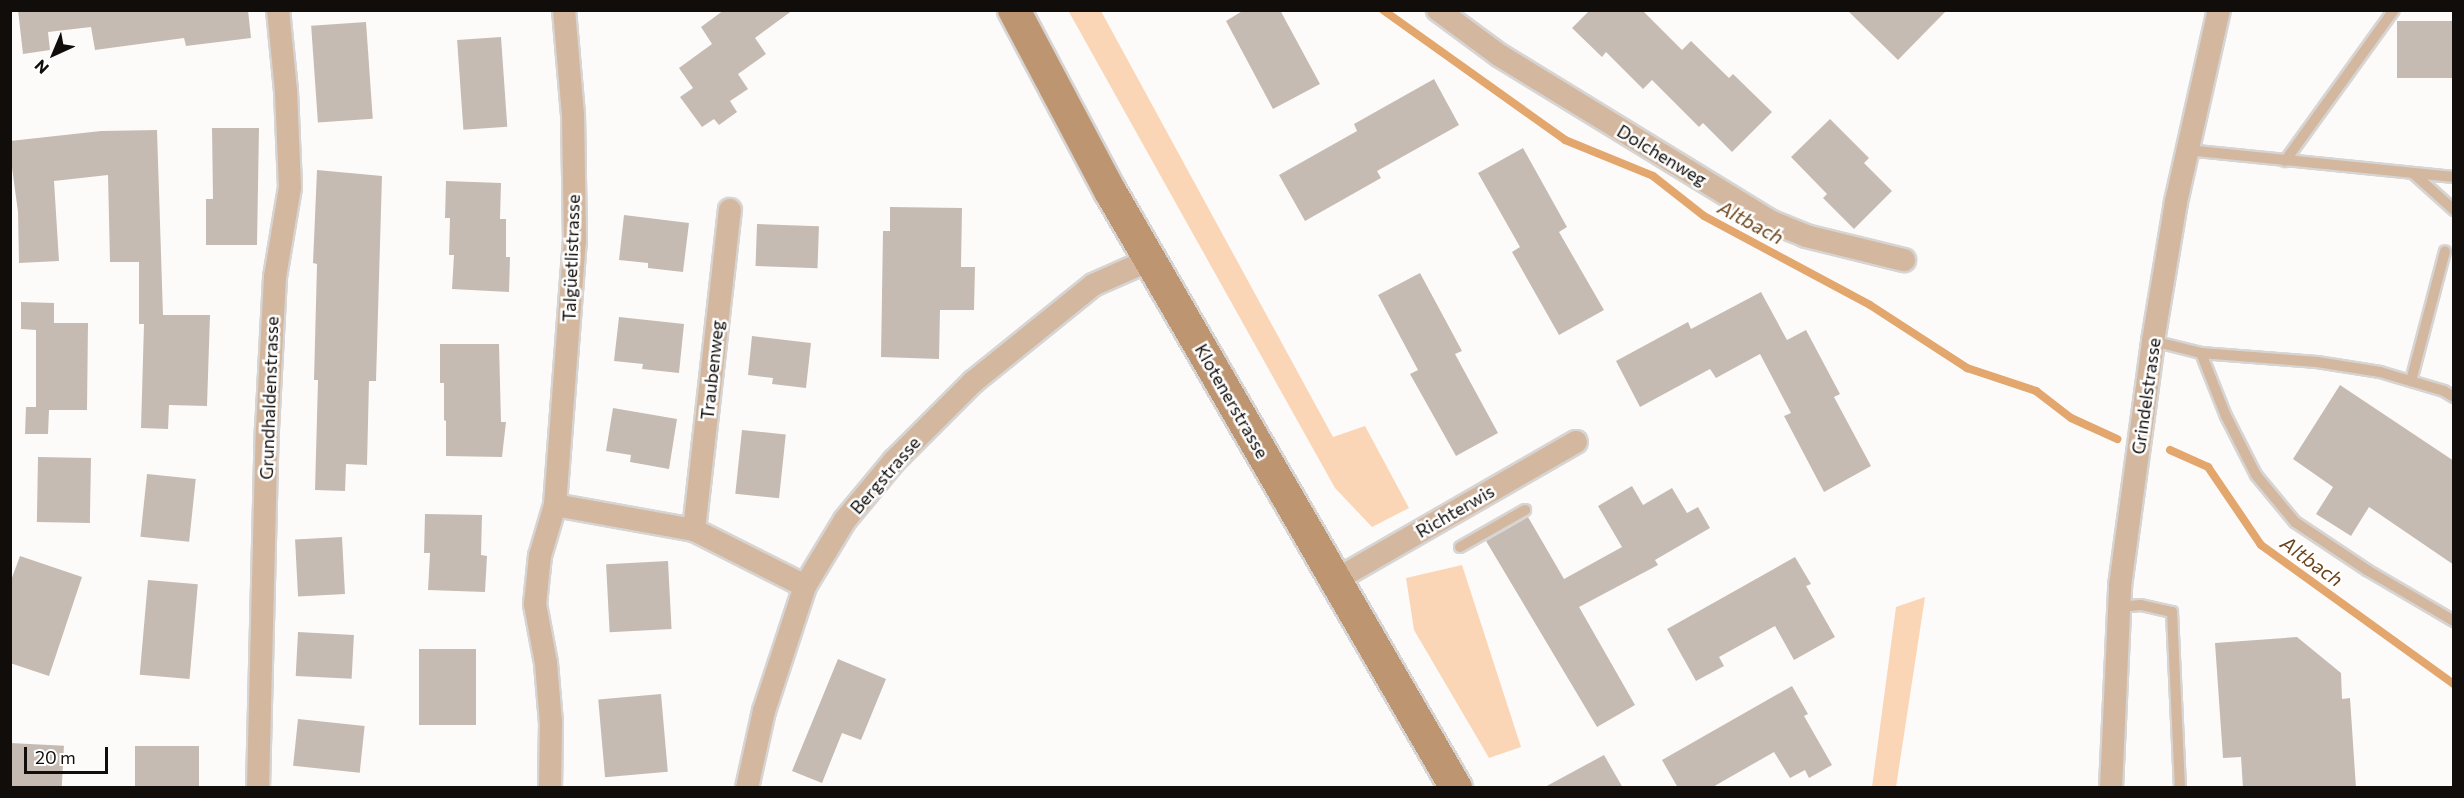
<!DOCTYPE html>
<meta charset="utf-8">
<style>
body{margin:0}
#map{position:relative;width:2464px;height:798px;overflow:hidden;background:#fdfbf9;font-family:Commissioner,sans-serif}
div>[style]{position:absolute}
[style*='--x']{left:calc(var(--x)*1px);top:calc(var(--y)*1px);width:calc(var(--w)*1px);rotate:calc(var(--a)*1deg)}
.green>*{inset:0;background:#fad6b7}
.stream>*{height:8px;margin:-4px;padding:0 4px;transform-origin:4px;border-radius:4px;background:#e3a66d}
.building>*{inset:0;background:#c6bbb2;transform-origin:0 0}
.roads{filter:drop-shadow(2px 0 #d7d5d3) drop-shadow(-2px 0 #d7d5d3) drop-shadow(0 2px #d7d5d3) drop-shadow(0 -2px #d7d5d3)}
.service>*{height:10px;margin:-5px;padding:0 5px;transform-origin:5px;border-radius:5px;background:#d3b79f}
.minor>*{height:22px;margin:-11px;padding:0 11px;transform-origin:11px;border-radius:11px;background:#d3b79f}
.secondary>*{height:32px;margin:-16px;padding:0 16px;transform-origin:16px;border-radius:16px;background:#be9571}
span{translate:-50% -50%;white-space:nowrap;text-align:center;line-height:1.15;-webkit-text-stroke:5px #fff;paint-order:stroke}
.street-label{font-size:18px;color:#100d0a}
.water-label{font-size:20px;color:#6d441a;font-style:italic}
.frame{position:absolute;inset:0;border:12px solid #100d0a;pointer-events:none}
.north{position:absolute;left:24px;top:24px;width:60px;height:60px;-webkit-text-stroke:4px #fff;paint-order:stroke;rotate:224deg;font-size:16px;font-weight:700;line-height:24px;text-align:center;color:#100d0a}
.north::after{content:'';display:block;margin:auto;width:21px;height:27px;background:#100d0a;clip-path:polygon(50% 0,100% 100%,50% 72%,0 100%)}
.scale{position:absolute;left:24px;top:747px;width:84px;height:27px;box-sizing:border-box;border:3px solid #100d0a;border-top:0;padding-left:8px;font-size:18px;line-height:21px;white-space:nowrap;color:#100d0a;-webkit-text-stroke:4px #fff;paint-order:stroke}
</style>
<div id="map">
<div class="green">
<i style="clip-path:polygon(1073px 11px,1101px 11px,1333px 437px,1365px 426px,1409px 508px,1372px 527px,1335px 488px,1069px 12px)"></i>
<i style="clip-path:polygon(1462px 565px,1521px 747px,1489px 758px,1414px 630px,1406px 578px)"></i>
<i style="clip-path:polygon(1925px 597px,1896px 787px,1872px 787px,1896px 607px)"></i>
</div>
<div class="stream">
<i style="--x:1383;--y:10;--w:224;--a:35.5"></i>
<i style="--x:1565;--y:140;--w:95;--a:22.2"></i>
<i style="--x:1653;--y:176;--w:65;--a:38.1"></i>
<i style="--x:1704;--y:216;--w:188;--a:28.2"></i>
<i style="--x:1870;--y:305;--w:116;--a:33"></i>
<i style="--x:1967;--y:368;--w:73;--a:18.4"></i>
<i style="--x:2036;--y:391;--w:44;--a:37.6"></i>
<i style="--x:2071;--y:418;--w:51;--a:24.5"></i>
<i style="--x:2170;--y:450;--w:42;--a:24.1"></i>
<i style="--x:2208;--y:467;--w:94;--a:55.8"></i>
<i style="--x:2261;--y:545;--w:238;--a:35.8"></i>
</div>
<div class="building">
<i style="clip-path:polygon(18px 10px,248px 10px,251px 38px,186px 46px,184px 38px,95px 50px,91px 27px,48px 32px,50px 50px,23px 54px)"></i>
<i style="clip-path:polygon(724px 10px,793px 10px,755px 38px,766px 54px,738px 74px,748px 89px,730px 101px,737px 112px,719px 125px,714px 119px,702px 127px,680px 97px,693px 88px,679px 68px,712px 44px,701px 27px)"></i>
<i style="clip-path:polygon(1244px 10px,1280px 10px,1320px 84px,1273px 109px,1226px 21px)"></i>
<i style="clip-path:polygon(1590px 10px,1642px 10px,1682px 50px,1691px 41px,1729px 78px,1733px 74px,1772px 112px,1732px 152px,1703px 123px,1699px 127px,1652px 80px,1643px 89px,1606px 52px,1602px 57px,1572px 28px)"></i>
<i style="clip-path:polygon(1847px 10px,1947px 10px,1898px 60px)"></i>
<i style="left:2454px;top:21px;width:57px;height:57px;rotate:90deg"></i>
<i style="left:366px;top:22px;width:97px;height:55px;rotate:86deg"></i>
<i style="left:501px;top:37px;width:90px;height:44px;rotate:86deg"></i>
<i style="clip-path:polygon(1434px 79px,1459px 125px,1377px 171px,1381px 178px,1305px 221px,1279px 175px,1357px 131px,1354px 124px)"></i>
<i style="clip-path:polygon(1830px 119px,1869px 158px,1864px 163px,1892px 191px,1854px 229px,1823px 198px,1827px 194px,1791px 157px)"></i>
<i style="clip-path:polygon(212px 128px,259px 128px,257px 245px,206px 245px,206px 199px,213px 199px)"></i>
<i style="clip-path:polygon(157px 130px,163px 315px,210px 315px,207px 406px,169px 405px,168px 429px,141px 428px,144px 324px,139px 324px,139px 262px,110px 262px,108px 175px,54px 181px,59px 261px,19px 263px,18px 212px,10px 153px,10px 141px,101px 131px)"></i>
<i style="clip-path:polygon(1523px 148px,1567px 227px,1559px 232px,1604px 310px,1559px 335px,1512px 252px,1520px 247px,1478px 173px)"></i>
<i style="clip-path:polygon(317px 170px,382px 176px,376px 381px,369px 381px,367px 465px,346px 464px,345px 491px,315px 490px,318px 380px,314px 380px,317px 264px,313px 263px)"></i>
<i style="clip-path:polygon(446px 181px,501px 183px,500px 219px,506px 219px,506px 257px,510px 257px,509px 292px,452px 289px,454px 255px,449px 255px,450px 218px,445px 218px)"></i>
<i style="clip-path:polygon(890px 207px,962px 208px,961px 267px,975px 267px,974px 310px,940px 310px,939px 359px,881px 357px,883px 231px,890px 231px)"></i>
<i style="clip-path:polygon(624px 215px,689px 223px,683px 272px,648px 268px,648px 263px,619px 260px)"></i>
<i style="left:757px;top:224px;width:62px;height:42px;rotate:2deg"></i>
<i style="clip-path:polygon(1420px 273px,1462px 351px,1455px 354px,1498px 433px,1456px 456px,1410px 374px,1418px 370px,1378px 295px)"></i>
<i style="clip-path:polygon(1761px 292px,1787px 340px,1806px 330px,1840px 394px,1834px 397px,1871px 466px,1824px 492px,1784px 416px,1791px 413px,1760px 354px,1716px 378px,1710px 369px,1640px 407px,1616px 361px,1688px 322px,1691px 329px)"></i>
<i style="clip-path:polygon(21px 302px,54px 303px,54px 323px,88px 323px,87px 410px,49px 410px,48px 434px,25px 434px,26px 407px,36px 407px,36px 330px,21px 329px)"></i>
<i style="clip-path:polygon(619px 317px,684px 324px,679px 373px,642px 369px,643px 364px,614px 361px)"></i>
<i style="clip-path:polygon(752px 336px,811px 343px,806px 388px,772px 384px,773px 378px,748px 375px)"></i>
<i style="clip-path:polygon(440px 344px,499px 344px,501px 422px,506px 422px,502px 457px,446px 456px,446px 421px,444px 420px,444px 383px,440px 383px)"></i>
<i style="clip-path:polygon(2340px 385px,2454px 461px,2454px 565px,2369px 507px,2351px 536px,2316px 514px,2333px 487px,2293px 459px)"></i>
<i style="clip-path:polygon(613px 408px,677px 419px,669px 469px,630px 462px,631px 455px,606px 451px)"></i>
<i style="left:742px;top:430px;width:44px;height:64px;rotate:6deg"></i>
<i style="left:38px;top:457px;width:53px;height:65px;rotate:1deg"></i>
<i style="left:147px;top:474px;width:49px;height:63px;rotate:6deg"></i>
<i style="clip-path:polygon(1632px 486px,1643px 505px,1672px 488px,1687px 513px,1698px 507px,1710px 528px,1655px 560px,1658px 565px,1579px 607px,1635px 705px,1597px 727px,1486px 541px,1528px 517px,1564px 579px,1622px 547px,1598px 506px)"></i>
<i style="clip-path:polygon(425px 514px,482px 515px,481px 555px,487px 556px,485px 592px,428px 590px,430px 553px,424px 553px)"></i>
<i style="left:342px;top:537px;width:57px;height:47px;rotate:87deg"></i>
<i style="clip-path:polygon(20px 556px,82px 577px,49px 676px,10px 663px,10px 583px)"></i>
<i style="clip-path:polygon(1795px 557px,1811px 584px,1806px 586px,1835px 637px,1794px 660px,1775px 626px,1719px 657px,1724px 666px,1696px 681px,1667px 629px)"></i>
<i style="left:668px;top:561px;width:68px;height:62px;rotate:87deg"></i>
<i style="left:148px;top:580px;width:50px;height:95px;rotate:5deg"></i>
<i style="left:298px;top:632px;width:56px;height:44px;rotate:3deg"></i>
<i style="clip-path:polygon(2297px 637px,2341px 673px,2342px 699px,2350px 698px,2356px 788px,2243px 788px,2241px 757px,2223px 758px,2215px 643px)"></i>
<i style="left:419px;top:649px;width:57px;height:76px"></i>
<i style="clip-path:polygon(838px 659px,886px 679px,861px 740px,842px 733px,822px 783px,792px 771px)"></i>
<i style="clip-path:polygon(1792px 686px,1808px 714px,1804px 716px,1832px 765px,1809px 778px,1805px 770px,1790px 778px,1774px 752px,1711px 788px,1678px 788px,1662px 760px)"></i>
<i style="left:661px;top:694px;width:78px;height:63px;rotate:85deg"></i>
<i style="left:298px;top:719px;width:67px;height:47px;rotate:6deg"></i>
<i style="left:10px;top:743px;width:54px;height:45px;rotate:3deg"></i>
<i style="left:135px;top:746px;width:64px;height:42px"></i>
<i style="clip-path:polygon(1604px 755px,1623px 788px,1543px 788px)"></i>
</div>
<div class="roads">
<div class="service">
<i style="--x:2187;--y:150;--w:268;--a:5.8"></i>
<i style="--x:2285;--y:161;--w:186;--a:-54.2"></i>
<i style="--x:2414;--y:174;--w:54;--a:42"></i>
<i style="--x:2153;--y:341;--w:49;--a:14"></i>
<i style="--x:2201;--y:353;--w:116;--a:4.4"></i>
<i style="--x:2317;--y:362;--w:64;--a:9"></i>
<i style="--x:2380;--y:372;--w:67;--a:16.5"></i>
<i style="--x:2444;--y:391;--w:12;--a:31"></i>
<i style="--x:2201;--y:353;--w:68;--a:68.4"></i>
<i style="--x:2226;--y:416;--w:66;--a:63"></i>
<i style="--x:2256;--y:475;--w:61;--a:50.3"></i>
<i style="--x:2295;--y:522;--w:87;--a:33.7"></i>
<i style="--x:2367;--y:570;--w:101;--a:30.4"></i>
<i style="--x:2411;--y:381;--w:134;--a:-75.3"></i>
<i style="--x:1460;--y:547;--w:75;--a:-29.6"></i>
<i style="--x:2119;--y:607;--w:22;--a:-5"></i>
<i style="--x:2141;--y:605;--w:32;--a:13"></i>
<i style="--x:2172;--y:612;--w:176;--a:87.4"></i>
</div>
<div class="minor">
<i style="--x:1438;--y:10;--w:76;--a:36.4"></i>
<i style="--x:1499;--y:55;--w:320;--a:31.5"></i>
<i style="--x:1772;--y:222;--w:37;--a:22"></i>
<i style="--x:1806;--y:236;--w:101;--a:13.8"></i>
<i style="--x:555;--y:505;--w:141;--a:10.2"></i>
<i style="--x:694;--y:530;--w:124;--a:26.8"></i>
<i style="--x:694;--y:530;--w:322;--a:-83.6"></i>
<i style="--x:1334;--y:581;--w:279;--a:-29.9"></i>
<i style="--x:258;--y:788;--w:358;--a:-88.6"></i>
<i style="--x:267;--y:430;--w:153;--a:-87"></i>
<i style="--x:275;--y:277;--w:91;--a:-80.5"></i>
<i style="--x:290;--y:187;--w:96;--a:-92.4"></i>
<i style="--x:286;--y:91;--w:81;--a:-95.6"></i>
<i style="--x:550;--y:788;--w:65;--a:-89.1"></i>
<i style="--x:551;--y:723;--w:60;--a:-94.8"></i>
<i style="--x:546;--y:663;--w:60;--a:-100.6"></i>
<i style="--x:535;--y:604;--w:48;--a:-84.1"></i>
<i style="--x:540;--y:556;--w:53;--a:-73.6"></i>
<i style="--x:555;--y:505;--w:265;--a:-85.7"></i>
<i style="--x:575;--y:241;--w:126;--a:-90.9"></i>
<i style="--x:573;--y:115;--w:105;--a:-94.9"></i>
<i style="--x:747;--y:788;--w:79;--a:-77.6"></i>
<i style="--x:764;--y:711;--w:132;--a:-71.8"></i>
<i style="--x:805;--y:586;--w:77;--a:-58.8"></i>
<i style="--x:845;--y:520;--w:77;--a:-50.3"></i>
<i style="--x:894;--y:461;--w:112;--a:-45"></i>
<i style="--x:973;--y:382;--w:154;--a:-38.9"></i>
<i style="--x:1093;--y:285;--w:64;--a:-23.8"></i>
<i style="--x:2111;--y:788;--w:202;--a:-87.4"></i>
<i style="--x:2120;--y:586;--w:247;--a:-82.3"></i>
<i style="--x:2153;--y:341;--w:141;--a:-80.6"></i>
<i style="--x:2176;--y:202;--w:197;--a:-77.4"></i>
</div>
<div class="secondary">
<i style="--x:1014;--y:10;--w:205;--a:62.1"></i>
<i style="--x:1110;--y:191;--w:690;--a:59.9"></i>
</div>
</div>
<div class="street-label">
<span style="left:1662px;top:155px;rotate:31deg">Dolchenweg</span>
<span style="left:571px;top:258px;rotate:-88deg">Talgüetlistrasse</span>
<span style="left:712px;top:370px;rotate:-84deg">Traubenweg</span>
<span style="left:2146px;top:396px;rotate:-82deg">Grindelstrasse</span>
<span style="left:269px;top:398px;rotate:-88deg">Grundhaldenstrasse</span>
<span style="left:1232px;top:401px;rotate:60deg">Klotenerstrasse</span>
<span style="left:885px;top:475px;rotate:-49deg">Bergstrasse</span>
<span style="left:1455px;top:511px;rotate:-30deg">Richterwis</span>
</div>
<div class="water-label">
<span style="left:1751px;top:222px;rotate:28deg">Altbach</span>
<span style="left:2312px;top:561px;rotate:36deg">Altbach</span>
</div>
<div class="frame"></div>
<div class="north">N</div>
<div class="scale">20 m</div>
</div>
